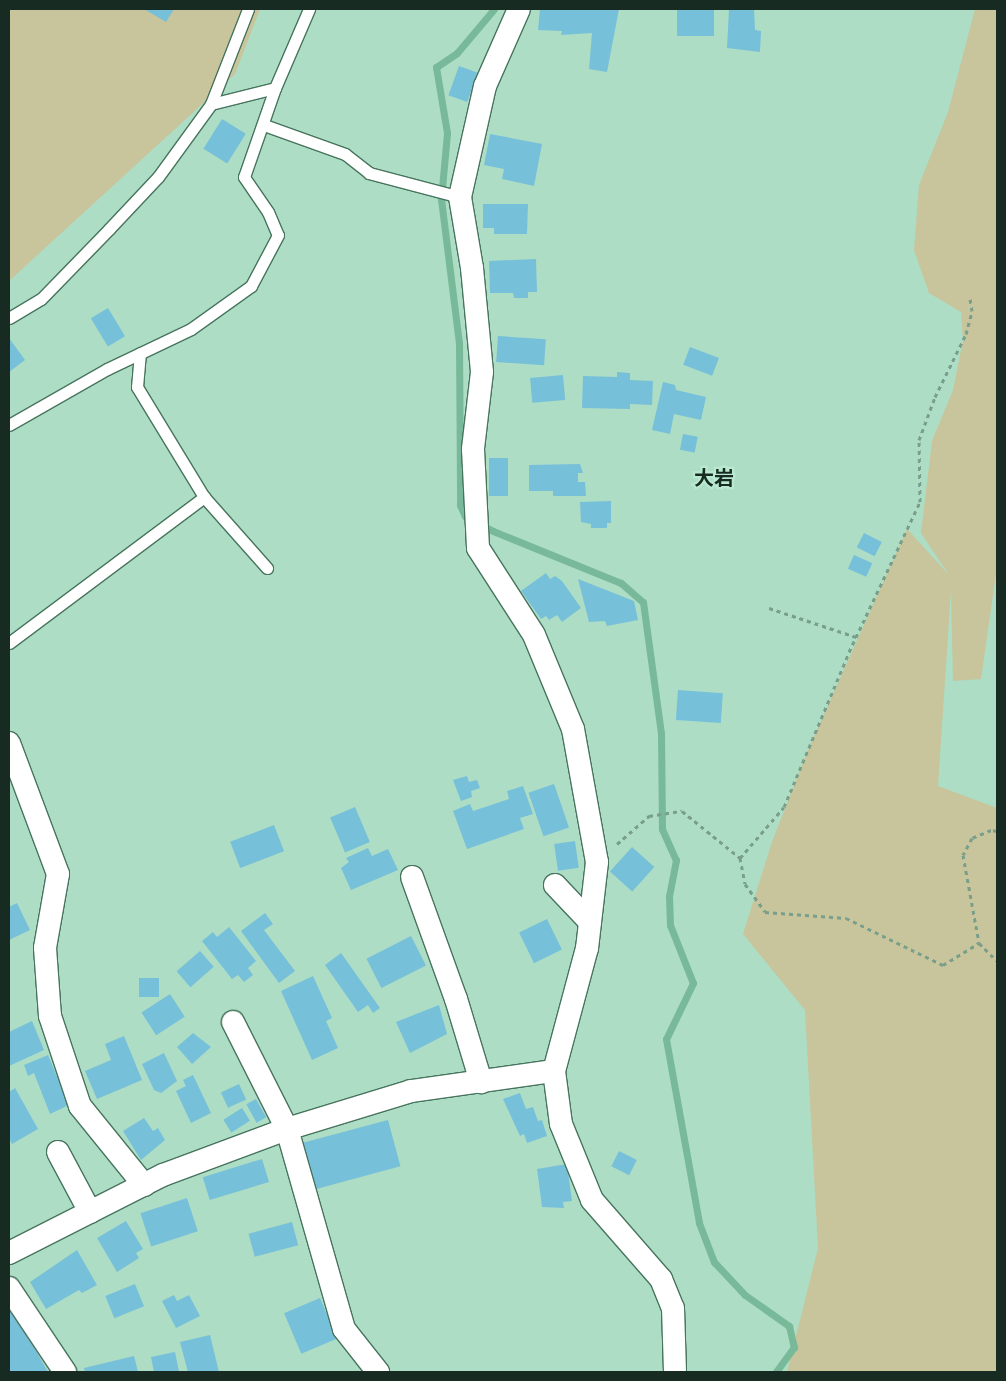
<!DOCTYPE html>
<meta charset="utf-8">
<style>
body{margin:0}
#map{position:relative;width:1006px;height:1381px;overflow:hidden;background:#adddc4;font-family:"Open Sans","Noto Sans JP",sans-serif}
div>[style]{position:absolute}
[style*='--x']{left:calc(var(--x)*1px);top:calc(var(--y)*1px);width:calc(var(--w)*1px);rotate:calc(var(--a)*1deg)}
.green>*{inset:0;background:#c8c49c}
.stream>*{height:7px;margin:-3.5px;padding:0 3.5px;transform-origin:3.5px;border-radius:3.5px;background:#78b99a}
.building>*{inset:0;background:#77c0d9;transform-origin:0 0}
.path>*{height:3px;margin-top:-1.5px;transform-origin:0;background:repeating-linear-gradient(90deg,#799f8b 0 4px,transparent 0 8px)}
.roads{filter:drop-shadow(1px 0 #47745e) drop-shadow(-1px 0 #47745e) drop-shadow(0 1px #47745e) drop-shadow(0 -1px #47745e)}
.service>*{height:11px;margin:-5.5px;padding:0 5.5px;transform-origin:5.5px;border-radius:5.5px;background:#fff}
.minor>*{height:22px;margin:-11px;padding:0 11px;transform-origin:11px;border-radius:11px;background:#fff}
span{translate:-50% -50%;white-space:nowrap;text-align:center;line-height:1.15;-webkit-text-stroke:4.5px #b9ead1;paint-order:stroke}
.quarter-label{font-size:20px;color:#182b22;font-weight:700}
.frame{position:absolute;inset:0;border:10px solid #182b22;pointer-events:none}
</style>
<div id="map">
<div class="green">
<i style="clip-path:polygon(9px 9px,260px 9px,235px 74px,9px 281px)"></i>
<i style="clip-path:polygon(975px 9px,997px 9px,997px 567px,981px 679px,953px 681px,951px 590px,938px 786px,997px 808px,997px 1372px,787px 1372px,818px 1248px,805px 1010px,743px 934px,772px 842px,807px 752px,907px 529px,949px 575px,921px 533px,932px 441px,953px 390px,963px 340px,961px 312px,929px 293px,914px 250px,919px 185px,948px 112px)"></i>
</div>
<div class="stream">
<i style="--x:494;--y:9;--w:57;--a:130.1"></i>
<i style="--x:457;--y:53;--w:25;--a:146"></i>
<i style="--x:436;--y:67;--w:67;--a:80.5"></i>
<i style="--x:447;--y:133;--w:66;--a:95.2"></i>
<i style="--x:441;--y:199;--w:145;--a:82.9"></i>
<i style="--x:459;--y:343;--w:162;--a:89.6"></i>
<i style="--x:460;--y:505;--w:12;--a:66"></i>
<i style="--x:465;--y:516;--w:32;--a:28"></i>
<i style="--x:493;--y:531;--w:138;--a:22.1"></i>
<i style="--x:621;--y:583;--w:29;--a:41"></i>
<i style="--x:643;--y:602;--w:133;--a:82.2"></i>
<i style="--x:661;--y:734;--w:95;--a:89.4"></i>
<i style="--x:662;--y:829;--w:34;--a:66"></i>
<i style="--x:676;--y:860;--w:37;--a:101"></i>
<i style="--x:669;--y:896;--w:29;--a:88"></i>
<i style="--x:670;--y:925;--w:62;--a:68.4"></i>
<i style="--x:693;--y:983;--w:62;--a:115.7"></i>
<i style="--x:666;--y:1039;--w:187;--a:79.8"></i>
<i style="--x:699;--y:1223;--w:42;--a:69"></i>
<i style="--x:714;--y:1262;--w:45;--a:46.8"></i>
<i style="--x:745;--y:1295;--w:54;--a:35.2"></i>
<i style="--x:789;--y:1326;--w:22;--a:77"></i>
<i style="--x:794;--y:1347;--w:31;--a:126"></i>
</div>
<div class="building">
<i style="clip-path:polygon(144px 9px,174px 9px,166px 22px)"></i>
<i style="clip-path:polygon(540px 9px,619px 9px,607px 72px,589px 69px,592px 33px,561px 35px,562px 31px,538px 30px)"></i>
<i style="left:677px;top:9px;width:37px;height:27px"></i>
<i style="clip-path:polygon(729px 9px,754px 9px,755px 30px,761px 31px,760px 52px,727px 48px)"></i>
<i style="left:459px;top:66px;width:20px;height:31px;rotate:20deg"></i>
<i style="left:222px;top:119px;width:28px;height:35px;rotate:32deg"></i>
<i style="clip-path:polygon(490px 134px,542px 144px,534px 186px,502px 179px,504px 169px,484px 165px)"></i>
<i style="clip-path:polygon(483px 204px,528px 204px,527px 234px,494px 234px,494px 228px,483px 228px)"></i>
<i style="clip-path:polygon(536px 259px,537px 292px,528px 292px,528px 298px,514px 298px,513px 293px,490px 293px,489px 261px)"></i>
<i style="left:108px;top:308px;width:33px;height:20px;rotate:59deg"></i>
<i style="left:498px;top:336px;width:48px;height:26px;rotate:4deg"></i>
<i style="clip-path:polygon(9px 338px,25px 360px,9px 372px)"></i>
<i style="left:690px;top:347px;width:31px;height:19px;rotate:21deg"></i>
<i style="clip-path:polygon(617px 372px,630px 373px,630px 380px,653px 381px,652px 405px,630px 404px,630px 409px,582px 408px,583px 376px,617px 377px)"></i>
<i style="left:563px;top:375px;width:25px;height:33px;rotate:85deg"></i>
<i style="clip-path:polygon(663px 382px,675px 385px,676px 390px,706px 397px,701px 420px,674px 414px,670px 434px,652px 430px)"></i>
<i style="left:683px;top:434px;width:15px;height:16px;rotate:11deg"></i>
<i style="left:508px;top:458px;width:38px;height:19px;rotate:90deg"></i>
<i style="clip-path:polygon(580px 464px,583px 473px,578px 473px,578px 482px,585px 482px,586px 496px,553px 496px,553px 491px,529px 491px,529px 465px)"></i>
<i style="clip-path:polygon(611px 501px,611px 523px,607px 523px,607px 528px,591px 528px,591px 524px,581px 522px,580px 502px)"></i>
<i style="left:864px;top:533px;width:20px;height:16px;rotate:27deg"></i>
<i style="left:854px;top:555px;width:20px;height:15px;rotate:24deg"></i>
<i style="clip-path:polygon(546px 573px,550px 579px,555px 576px,562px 581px,581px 608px,562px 622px,557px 615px,549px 620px,546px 616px,541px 619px,521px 591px)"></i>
<i style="clip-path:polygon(578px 579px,634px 601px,638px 620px,607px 626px,605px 621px,589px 622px)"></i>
<i style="left:678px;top:690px;width:45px;height:30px;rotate:4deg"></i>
<i style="clip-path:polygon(467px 776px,469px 782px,477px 780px,480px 788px,471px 791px,472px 797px,461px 801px,453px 780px)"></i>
<i style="left:554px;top:784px;width:46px;height:27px;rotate:71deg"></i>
<i style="clip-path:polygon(523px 786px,533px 814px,520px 818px,524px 829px,467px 849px,453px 811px,470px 804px,473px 811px,509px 799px,507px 791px)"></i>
<i style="left:355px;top:807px;width:38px;height:27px;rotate:67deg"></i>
<i style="left:274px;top:825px;width:28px;height:47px;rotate:69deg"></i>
<i style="left:575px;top:841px;width:27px;height:21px;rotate:82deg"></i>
<i style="left:632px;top:847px;width:30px;height:33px;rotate:42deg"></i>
<i style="clip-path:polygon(368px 848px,372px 856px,388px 849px,398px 870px,351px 890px,341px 868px,349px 862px,346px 858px)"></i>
<i style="clip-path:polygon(17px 903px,30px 930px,9px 940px,9px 907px)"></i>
<i style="clip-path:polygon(265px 913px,273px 924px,264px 930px,295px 971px,279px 983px,241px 931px)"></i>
<i style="left:547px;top:919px;width:34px;height:31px;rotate:64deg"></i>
<i style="clip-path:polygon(229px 927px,256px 961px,248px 968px,253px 975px,244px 982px,238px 975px,232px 979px,202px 941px,213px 932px,217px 937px)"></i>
<i style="left:411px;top:936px;width:33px;height:50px;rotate:63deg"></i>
<i style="left:200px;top:951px;width:21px;height:31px;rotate:49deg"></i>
<i style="clip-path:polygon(341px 953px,380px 1008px,373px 1013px,368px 1005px,358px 1012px,325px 965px)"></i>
<i style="clip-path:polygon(313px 976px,332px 1018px,326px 1021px,338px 1048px,312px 1060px,281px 991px)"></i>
<i style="left:139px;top:978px;width:20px;height:19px"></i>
<i style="left:170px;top:994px;width:27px;height:34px;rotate:57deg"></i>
<i style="clip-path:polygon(439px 1005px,447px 1034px,410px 1053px,396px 1022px)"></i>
<i style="clip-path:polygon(32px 1021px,44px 1050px,9px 1066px,9px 1032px)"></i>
<i style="clip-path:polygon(193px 1033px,211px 1047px,192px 1064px,177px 1047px)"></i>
<i style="clip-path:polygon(124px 1036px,142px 1080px,97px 1099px,85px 1071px,111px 1060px,105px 1044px)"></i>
<i style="clip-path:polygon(164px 1053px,177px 1081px,161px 1093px,154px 1090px,142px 1064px)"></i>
<i style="clip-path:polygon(48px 1055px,69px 1105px,50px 1114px,34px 1073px,28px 1076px,24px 1065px)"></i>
<i style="clip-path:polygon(193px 1075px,211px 1113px,191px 1123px,176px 1091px,186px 1086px,183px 1080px)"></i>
<i style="left:239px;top:1084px;width:17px;height:20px;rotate:65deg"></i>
<i style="clip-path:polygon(15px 1088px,38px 1129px,12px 1144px,9px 1138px,9px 1092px)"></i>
<i style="clip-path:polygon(520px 1093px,526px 1109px,533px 1107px,538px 1121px,542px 1120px,547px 1136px,527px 1143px,524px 1134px,520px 1136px,503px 1099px)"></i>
<i style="left:256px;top:1099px;width:21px;height:11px;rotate:61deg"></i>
<i style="left:242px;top:1108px;width:15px;height:22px;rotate:58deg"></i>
<i style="clip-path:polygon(144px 1118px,153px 1131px,158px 1128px,165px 1140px,141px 1160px,123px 1131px)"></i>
<i style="left:388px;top:1120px;width:48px;height:90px;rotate:75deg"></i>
<i style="left:619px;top:1151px;width:20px;height:17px;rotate:27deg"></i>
<i style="left:262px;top:1159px;width:24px;height:62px;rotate:73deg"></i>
<i style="clip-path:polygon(567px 1164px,572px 1201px,563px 1202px,564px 1208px,542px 1207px,537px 1169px)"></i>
<i style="left:187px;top:1198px;width:35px;height:49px;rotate:72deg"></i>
<i style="clip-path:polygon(126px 1221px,143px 1249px,136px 1253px,139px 1258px,117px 1272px,97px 1238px)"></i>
<i style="left:292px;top:1222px;width:24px;height:45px;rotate:75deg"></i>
<i style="clip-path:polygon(77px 1250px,97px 1285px,82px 1293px,79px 1290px,46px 1309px,30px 1282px)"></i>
<i style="left:135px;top:1284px;width:24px;height:32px;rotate:68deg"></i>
<i style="clip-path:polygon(174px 1295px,177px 1301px,189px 1295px,200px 1316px,176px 1328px,162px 1301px)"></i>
<i style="left:320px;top:1298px;width:44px;height:39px;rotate:67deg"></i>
<i style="clip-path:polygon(9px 1303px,48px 1372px,9px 1372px)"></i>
<i style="clip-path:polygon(210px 1335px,219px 1372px,188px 1372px,180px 1342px)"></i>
<i style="clip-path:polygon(175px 1352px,179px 1372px,154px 1372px,151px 1357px)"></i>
<i style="clip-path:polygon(134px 1356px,138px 1372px,85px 1372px,84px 1368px)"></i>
</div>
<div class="path">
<i style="--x:769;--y:608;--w:92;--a:18.4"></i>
<i style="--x:997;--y:831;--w:6;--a:-171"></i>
<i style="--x:991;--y:830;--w:21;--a:157"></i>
<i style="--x:972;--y:838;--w:19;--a:118"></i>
<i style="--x:963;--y:855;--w:89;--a:79.7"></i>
<i style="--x:979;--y:943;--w:25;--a:45"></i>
<i style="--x:617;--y:844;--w:43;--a:-41.2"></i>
<i style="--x:649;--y:816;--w:33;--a:-9"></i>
<i style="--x:682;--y:811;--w:75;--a:39"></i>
<i style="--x:740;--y:858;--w:26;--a:79"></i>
<i style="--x:745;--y:884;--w:34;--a:54"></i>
<i style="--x:765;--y:912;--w:81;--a:4.2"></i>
<i style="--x:846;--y:918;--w:108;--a:25.9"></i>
<i style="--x:943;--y:965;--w:42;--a:-31.4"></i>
<i style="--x:740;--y:858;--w:67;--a:-49.2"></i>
<i style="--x:784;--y:807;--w:168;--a:-67.2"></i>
<i style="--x:849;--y:652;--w:166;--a:-64.7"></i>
<i style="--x:920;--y:502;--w:62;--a:-90.9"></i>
<i style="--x:919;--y:440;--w:46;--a:-69.6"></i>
<i style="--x:935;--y:397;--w:70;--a:-63.8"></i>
<i style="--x:966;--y:334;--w:24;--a:-75"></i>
<i style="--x:972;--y:311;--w:13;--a:-99"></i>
</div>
<div class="roads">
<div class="service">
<i style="--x:275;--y:88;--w:86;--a:-66.7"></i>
<i style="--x:211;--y:104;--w:102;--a:-68.7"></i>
<i style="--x:264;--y:125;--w:86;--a:19.7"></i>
<i style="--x:345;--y:154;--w:31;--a:38"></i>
<i style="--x:369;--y:173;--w:94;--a:14.8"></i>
<i style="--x:9;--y:318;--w:37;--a:-31"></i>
<i style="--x:41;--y:299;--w:98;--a:-45.8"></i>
<i style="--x:109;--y:229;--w:71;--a:-46.7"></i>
<i style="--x:158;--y:177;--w:90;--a:-54"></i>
<i style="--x:211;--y:104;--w:66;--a:-14"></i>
<i style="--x:275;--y:88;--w:94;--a:109.2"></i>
<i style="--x:244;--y:177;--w:42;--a:55.6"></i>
<i style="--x:268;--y:212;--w:25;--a:67"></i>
<i style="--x:278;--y:235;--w:58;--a:117.9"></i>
<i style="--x:251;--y:286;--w:74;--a:144.4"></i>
<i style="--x:191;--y:329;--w:93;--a:154.5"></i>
<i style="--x:107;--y:369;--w:113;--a:150.3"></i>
<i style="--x:204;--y:497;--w:95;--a:48.4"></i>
<i style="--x:9;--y:643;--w:244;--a:-36.8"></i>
<i style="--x:204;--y:497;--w:129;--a:-121.3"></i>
<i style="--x:137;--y:387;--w:34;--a:-85"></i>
</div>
<div class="minor">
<i style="--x:519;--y:9;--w:84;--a:113.8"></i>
<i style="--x:485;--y:86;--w:114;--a:102.7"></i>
<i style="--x:460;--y:197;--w:72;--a:80.4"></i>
<i style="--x:472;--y:268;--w:104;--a:84.5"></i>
<i style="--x:482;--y:372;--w:78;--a:96.7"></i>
<i style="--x:473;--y:449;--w:99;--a:87.1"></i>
<i style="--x:478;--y:548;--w:103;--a:57.2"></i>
<i style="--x:534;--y:635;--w:102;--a:67.5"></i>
<i style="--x:573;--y:729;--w:135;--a:79.8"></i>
<i style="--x:597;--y:862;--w:87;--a:96.6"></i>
<i style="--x:587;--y:948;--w:127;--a:105"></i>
<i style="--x:554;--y:1071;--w:53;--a:82.5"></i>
<i style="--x:561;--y:1124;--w:82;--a:67.8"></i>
<i style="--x:592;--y:1200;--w:105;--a:48.9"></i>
<i style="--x:661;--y:1279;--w:31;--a:68"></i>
<i style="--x:673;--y:1308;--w:64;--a:88.2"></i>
<i style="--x:9;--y:743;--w:140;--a:69.5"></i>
<i style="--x:58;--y:874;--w:75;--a:100"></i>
<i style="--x:45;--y:948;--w:68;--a:85.8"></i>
<i style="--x:50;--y:1016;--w:95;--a:71.6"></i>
<i style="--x:80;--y:1106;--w:102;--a:51"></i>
<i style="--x:412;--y:877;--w:130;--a:70.2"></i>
<i style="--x:456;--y:999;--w:87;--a:73.2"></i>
<i style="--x:555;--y:885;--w:51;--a:46.6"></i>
<i style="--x:233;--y:1022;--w:120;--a:63.2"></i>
<i style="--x:287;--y:1129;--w:208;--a:74.1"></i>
<i style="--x:344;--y:1329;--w:55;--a:51.7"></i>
<i style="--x:58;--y:1152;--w:68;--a:61.9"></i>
<i style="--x:9;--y:1253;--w:173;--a:-26.9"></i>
<i style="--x:163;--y:1175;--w:132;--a:-20.4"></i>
<i style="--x:287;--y:1129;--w:130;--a:-17"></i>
<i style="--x:411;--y:1091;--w:144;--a:-8"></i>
<i style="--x:9;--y:1288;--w:101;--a:56.3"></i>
</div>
</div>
<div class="quarter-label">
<span style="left:714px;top:477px">大岩</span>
</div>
<div class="frame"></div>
</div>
